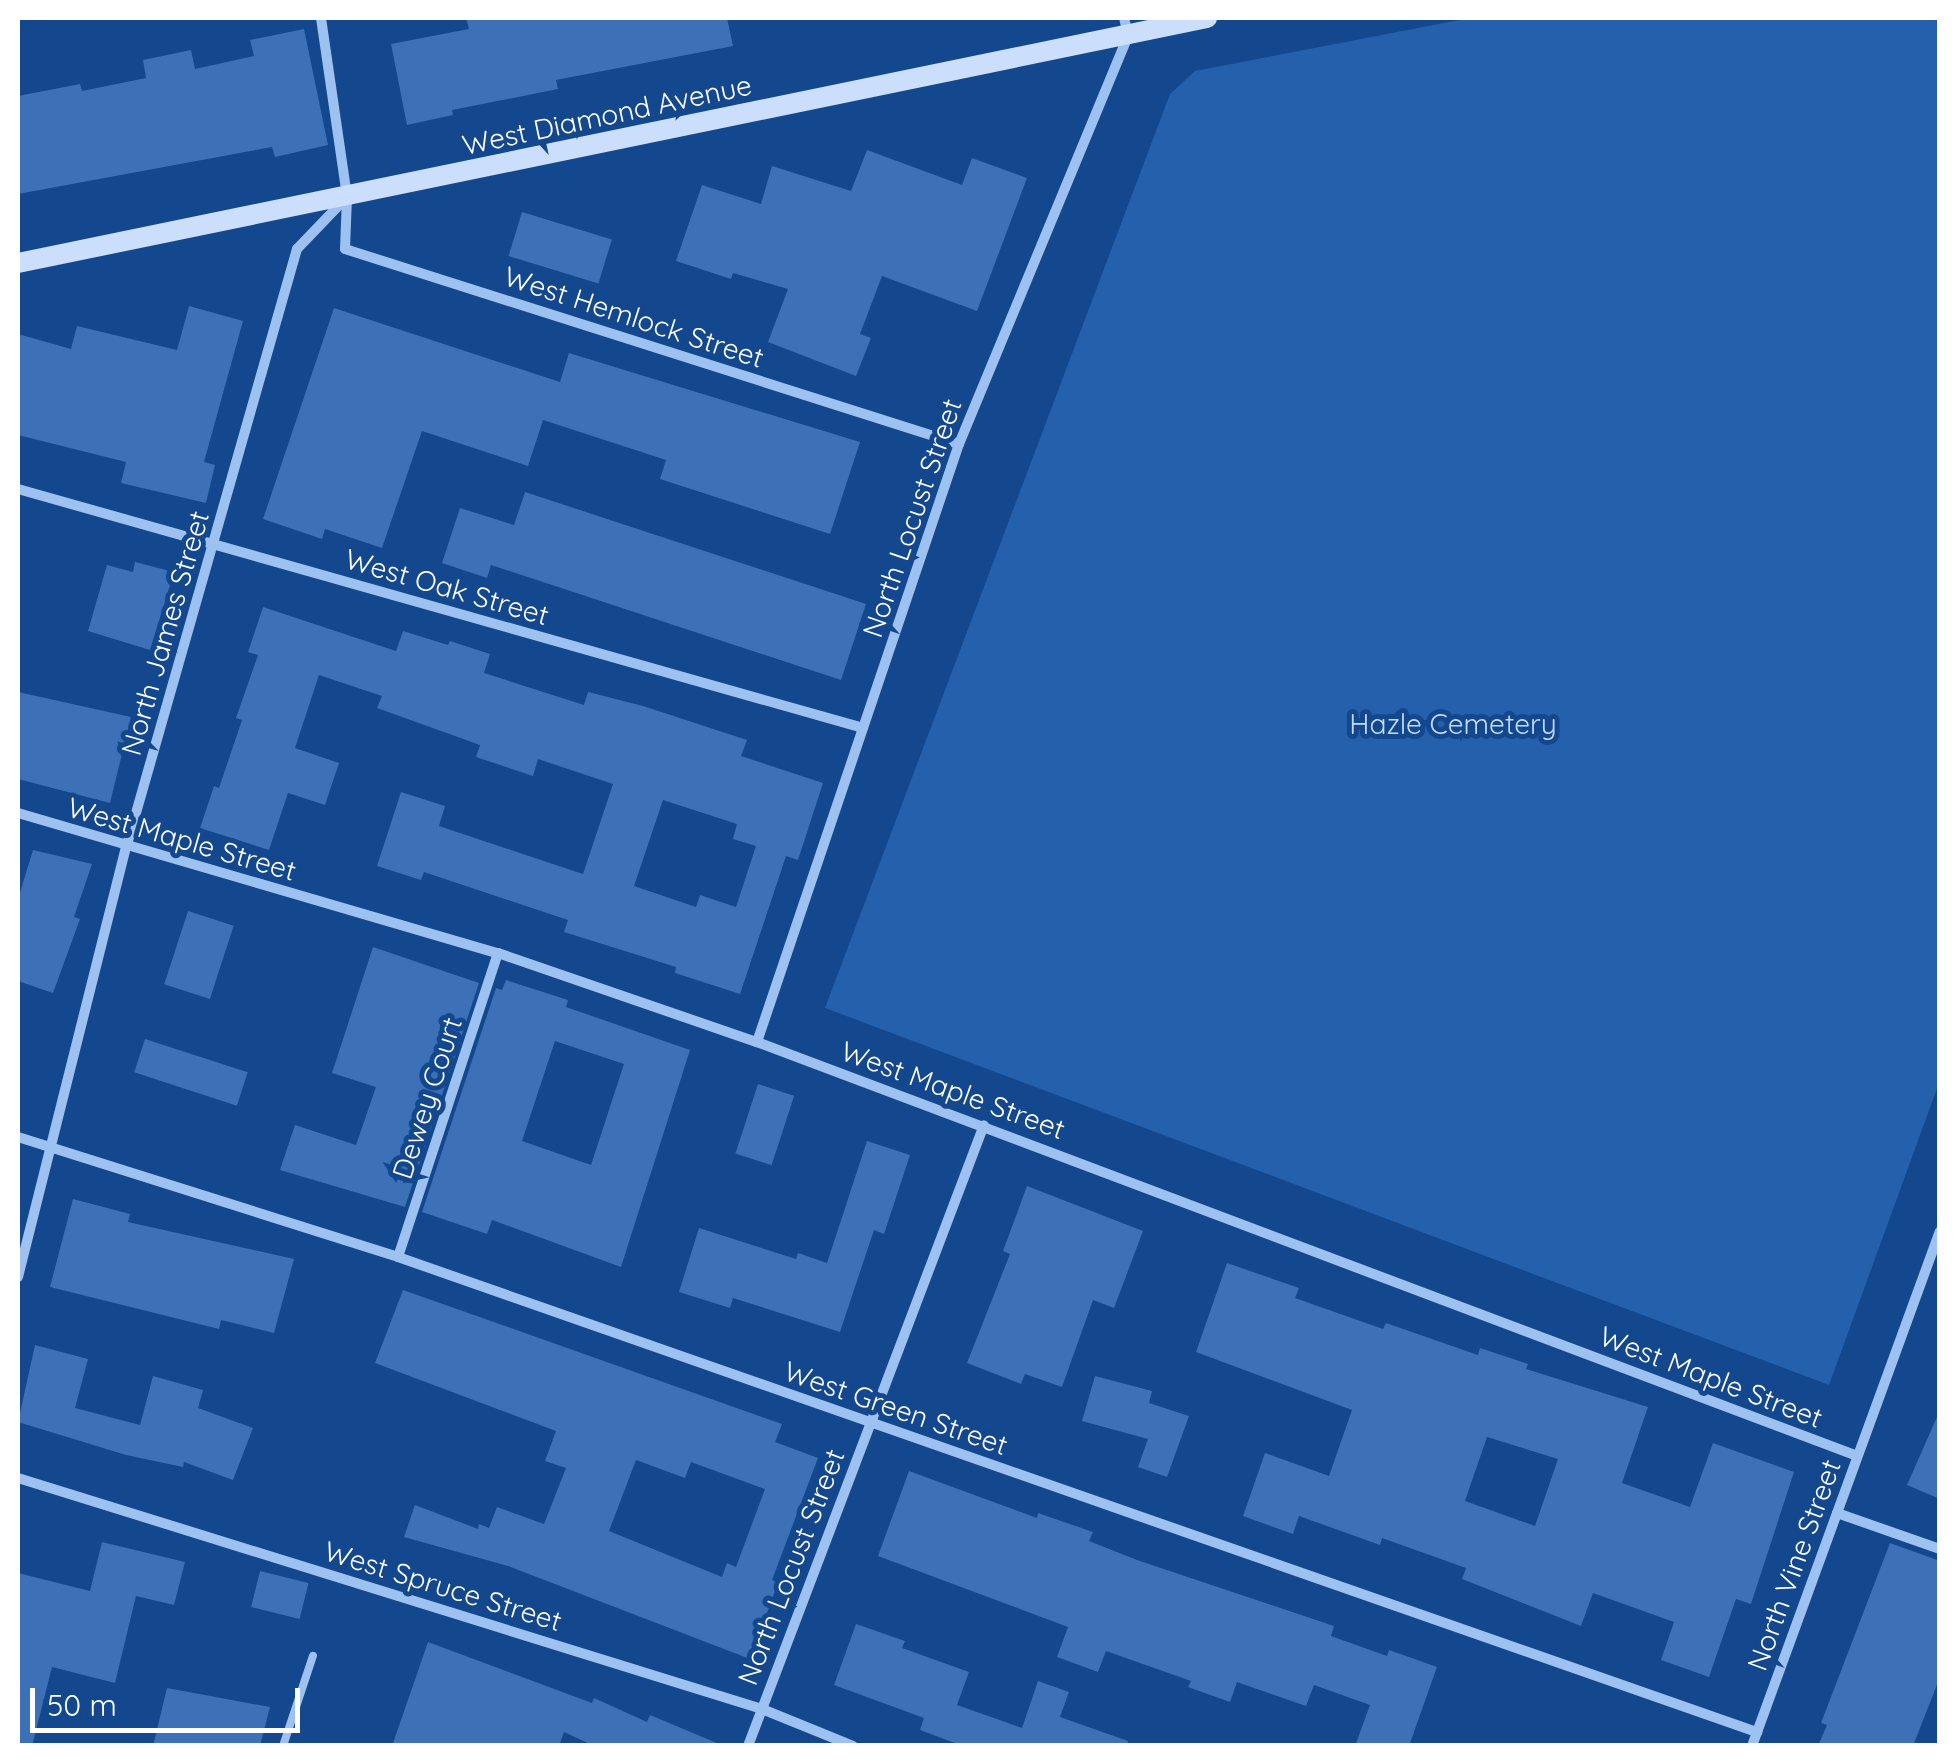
<!DOCTYPE html>
<style>
body{margin:0}
#map{position:relative;width:1957px;height:1763px;overflow:hidden;background:#13478e;font-family:Quicksand,sans-serif}
div>[style]{position:absolute}
[style*='--x']{left:calc(var(--x)*1px);top:calc(var(--y)*1px);width:calc(var(--w)*1px);rotate:calc(var(--a)*1deg)}
.green>*{inset:0;background:#2560ad}
.building>*{inset:0;background:#3c70b7;transform-origin:0 0}
.lane>*{height:8px;margin:-4px;padding:0 4px;transform-origin:4px;border-radius:4px;background:#9dc1f1}
.street>*{height:10px;margin:-5px;padding:0 5px;transform-origin:5px;border-radius:5px;background:#9dc1f1}
.secondary>*{height:20px;margin:-10px;padding:0 10px;transform-origin:10px;border-radius:10px;background:#cbdffc}
span{translate:-50% -50%;white-space:nowrap;text-align:center;line-height:1.15;-webkit-text-stroke:10px #13478e;paint-order:stroke}
.street-label{font-size:28px;color:#fff}
.park-label{font-size:28px;color:#c4dcfc}
.frame{position:absolute;inset:0;border:20px solid #fff;pointer-events:none}
.scale{position:absolute;left:30px;top:1688px;width:270px;height:45px;box-sizing:border-box;border:5px solid #fff;border-top:0;padding-left:12px;font-size:30px;line-height:35px;white-space:nowrap;color:#fff;-webkit-text-stroke:8px #13478e;paint-order:stroke}
</style>
<div id="map">
<div class="green">
<i style="clip-path:polygon(1470px 18px,1939px 18px,1939px 1083px,1829px 1385px,825px 1008px,1170px 94px,1195px 71px)"></i>
</div>
<div class="building">
<i style="clip-path:polygon(466px 18px,727px 18px,733px 46px,556px 80px,558px 89px,452px 110px,453px 115px,407px 125px,391px 44px,469px 29px)"></i>
<i style="clip-path:polygon(304px 29px,328px 145px,275px 157px,272px 147px,18px 194px,18px 96px,80px 84px,82px 91px,146px 78px,143px 60px,191px 50px,195px 69px,254px 56px,250px 40px)"></i>
<i style="clip-path:polygon(867px 150px,962px 185px,972px 158px,1027px 178px,977px 311px,882px 276px,860px 334px,871px 338px,856px 376px,768px 342px,788px 289px,733px 273px,731px 279px,676px 261px,702px 185px,761px 204px,772px 166px,851px 191px)"></i>
<i style="left:522px;top:212px;width:94px;height:46px;rotate:17deg"></i>
<i style="clip-path:polygon(189px 306px,243px 321px,204px 462px,215px 465px,206px 503px,121px 483px,126px 462px,18px 435px,18px 334px,71px 349px,77px 326px,177px 350px)"></i>
<i style="clip-path:polygon(334px 308px,560px 382px,569px 353px,860px 442px,830px 534px,660px 479px,666px 460px,543px 420px,528px 466px,422px 431px,382px 548px,325px 529px,322px 539px,263px 519px)"></i>
<i style="clip-path:polygon(525px 492px,866px 604px,841px 680px,491px 565px,487px 578px,442px 563px,460px 508px,514px 525px)"></i>
<i style="clip-path:polygon(135px 562px,174px 572px,150px 650px,88px 631px,107px 565px,133px 572px)"></i>
<i style="clip-path:polygon(evenodd,263px 607px,396px 651px,403px 631px,448px 645px,450px 641px,490px 654px,484px 673px,584px 705px,588px 692px,643px 706px,747px 740px,741px 756px,823px 783px,798px 860px,786px 856px,740px 994px,675px 973px,676px 967px,564px 932px,568px 920px,424px 872px,421px 880px,377px 866px,401px 792px,445px 806px,439px 826px,583px 874px,613px 784px,538px 759px,533px 776px,476px 757px,480px 745px,377px 708px,382px 696px,319px 675px,295px 748px,339px 763px,325px 805px,288px 793px,269px 850px,200px 828px,214px 786px,219px 788px,242px 720px,236px 718px,258px 655px,248px 652px,263px 607px,663px 800px,737px 824px,733px 839px,756px 846px,736px 907px,700px 895px,696px 907px,634px 886px,663px 800px)"></i>
<i style="clip-path:polygon(18px 692px,131px 717px,110px 803px,18px 779px)"></i>
<i style="clip-path:polygon(33px 850px,92px 864px,74px 917px,80px 919px,53px 993px,18px 981px,18px 899px)"></i>
<i style="left:188px;top:911px;width:48px;height:77px;rotate:18deg"></i>
<i style="clip-path:polygon(373px 947px,479px 983px,405px 1207px,280px 1170px,295px 1125px,356px 1145px,376px 1087px,332px 1073px)"></i>
<i style="clip-path:polygon(evenodd,506px 980px,568px 1000px,566px 1007px,690px 1050px,621px 1267px,492px 1220px,487px 1234px,422px 1212px,496px 988px,502px 990px,506px 980px,555px 1041px,624px 1064px,591px 1165px,522px 1141px,555px 1041px)"></i>
<i style="left:145px;top:1039px;width:108px;height:35px;rotate:18deg"></i>
<i style="left:758px;top:1084px;width:38px;height:73px;rotate:18deg"></i>
<i style="clip-path:polygon(867px 1141px,910px 1155px,884px 1234px,874px 1230px,840px 1332px,733px 1298px,730px 1308px,679px 1292px,699px 1228px,796px 1259px,798px 1253px,827px 1263px)"></i>
<i style="clip-path:polygon(1027px 1186px,1143px 1231px,1114px 1308px,1093px 1300px,1062px 1387px,1025px 1374px,1021px 1384px,967px 1363px,1010px 1254px,1003px 1251px)"></i>
<i style="clip-path:polygon(73px 1199px,130px 1214px,128px 1222px,294px 1259px,274px 1333px,221px 1320px,219px 1329px,50px 1287px)"></i>
<i style="clip-path:polygon(evenodd,1227px 1263px,1299px 1288px,1295px 1298px,1383px 1329px,1386px 1323px,1478px 1355px,1480px 1348px,1528px 1364px,1526px 1369px,1648px 1407px,1622px 1483px,1690px 1507px,1713px 1443px,1794px 1472px,1751px 1604px,1736px 1599px,1709px 1677px,1661px 1660px,1674px 1622px,1593px 1593px,1581px 1626px,1462px 1579px,1466px 1568px,1382px 1538px,1380px 1545px,1299px 1516px,1293px 1534px,1243px 1516px,1265px 1453px,1329px 1476px,1352px 1410px,1196px 1352px,1227px 1263px,1487px 1437px,1558px 1459px,1535px 1526px,1465px 1501px,1487px 1437px)"></i>
<i style="clip-path:polygon(evenodd,403px 1290px,782px 1424px,775px 1442px,818px 1458px,772px 1580px,778px 1583px,750px 1659px,508px 1566px,404px 1537px,415px 1505px,478px 1529px,479px 1524px,489px 1528px,497px 1507px,544px 1524px,566px 1468px,545px 1461px,556px 1431px,375px 1363px,403px 1290px,636px 1460px,685px 1478px,691px 1462px,765px 1489px,736px 1567px,727px 1563px,722px 1577px,609px 1531px,636px 1460px)"></i>
<i style="clip-path:polygon(35px 1345px,88px 1359px,75px 1408px,140px 1425px,153px 1376px,203px 1390px,198px 1408px,253px 1428px,233px 1480px,184px 1462px,183px 1467px,126px 1455px,18px 1422px)"></i>
<i style="clip-path:polygon(1095px 1376px,1152px 1391px,1149px 1403px,1189px 1416px,1167px 1477px,1138px 1467px,1148px 1439px,1082px 1421px)"></i>
<i style="clip-path:polygon(1940px 1410px,1940px 1499px,1907px 1485px)"></i>
<i style="clip-path:polygon(909px 1471px,1037px 1518px,1038px 1513px,1093px 1532px,1089px 1541px,1137px 1560px,1334px 1626px,1331px 1636px,1387px 1656px,1389px 1650px,1437px 1667px,1409px 1746px,1355px 1746px,1370px 1705px,1314px 1685px,1306px 1706px,1237px 1682px,1230px 1702px,1188px 1687px,1191px 1681px,1106px 1651px,1098px 1672px,1057px 1657px,1068px 1627px,878px 1556px)"></i>
<i style="clip-path:polygon(102px 1542px,185px 1562px,174px 1605px,136px 1596px,115px 1683px,52px 1667px,32px 1746px,18px 1746px,18px 1573px,90px 1591px)"></i>
<i style="clip-path:polygon(1890px 1543px,1940px 1561px,1940px 1677px,1913px 1746px,1818px 1746px,1827px 1725px,1821px 1723px)"></i>
<i style="left:260px;top:1571px;width:50px;height:37px;rotate:14deg"></i>
<i style="clip-path:polygon(856px 1624px,905px 1641px,902px 1648px,969px 1672px,957px 1705px,1022px 1728px,1038px 1681px,1069px 1692px,1060px 1717px,1128px 1741px,1127px 1746px,963px 1746px,920px 1730px,924px 1718px,834px 1685px)"></i>
<i style="clip-path:polygon(428px 1642px,592px 1703px,594px 1698px,647px 1722px,650px 1715px,724px 1746px,594px 1746px,564px 1732px,559px 1746px,392px 1746px)"></i>
<i style="clip-path:polygon(167px 1688px,270px 1707px,260px 1746px,153px 1746px)"></i>
</div>
<div class="lane">
<i style="--x:283;--y:1746;--w:95;--a:-71.6"></i>
</div>
<div class="street">
<i style="--x:321;--y:18;--w:181;--a:81.7"></i>
<i style="--x:347;--y:197;--w:52;--a:92.2"></i>
<i style="--x:345;--y:249;--w:644;--a:17.62"></i>
<i style="--x:18;--y:489;--w:878;--a:15.79"></i>
<i style="--x:18;--y:813;--w:500;--a:16.3"></i>
<i style="--x:498;--y:953;--w:274;--a:19"></i>
<i style="--x:757;--y:1042;--w:1175;--a:20.62"></i>
<i style="--x:757;--y:1042;--w:631;--a:-71.34"></i>
<i style="--x:959;--y:444;--w:443;--a:-67.5"></i>
<i style="--x:1128;--y:35;--w:17;--a:-103"></i>
<i style="--x:18;--y:1137;--w:398;--a:17.5"></i>
<i style="--x:398;--y:1257;--w:1440;--a:19.27"></i>
<i style="--x:398;--y:1257;--w:320;--a:-71.8"></i>
<i style="--x:18;--y:1277;--w:442;--a:-75.9"></i>
<i style="--x:126;--y:848;--w:623;--a:-74.07"></i>
<i style="--x:297;--y:249;--w:69;--a:-46.2"></i>
<i style="--x:18;--y:1478;--w:779;--a:17.25"></i>
<i style="--x:762;--y:1709;--w:98;--a:22.1"></i>
<i style="--x:1837;--y:1513;--w:109;--a:19.3"></i>
<i style="--x:748;--y:1746;--w:664;--a:-69.19"></i>
<i style="--x:1752;--y:1746;--w:548;--a:-69.95"></i>
</div>
<div class="secondary">
<i style="--x:18;--y:263;--w:1214;--a:-11.64"></i>
</div>
<div class="street-label">
<span style="left:607px;top:115px;rotate:-12deg">West Diamond Avenue</span>
<span style="left:634px;top:317px;rotate:18deg">West Hemlock Street</span>
<span style="left:912px;top:518px;rotate:-71deg">North Locust Street</span>
<span style="left:447px;top:587px;rotate:16deg">West Oak Street</span>
<span style="left:165px;top:633px;rotate:-74deg">North James Street</span>
<span style="left:182px;top:839px;rotate:16deg">West Maple Street</span>
<span style="left:953px;top:1090px;rotate:20deg">West Maple Street</span>
<span style="left:427px;top:1098px;rotate:-72deg">Dewey Court</span>
<span style="left:1711px;top:1377px;rotate:21deg">West Maple Street</span>
<span style="left:896px;top:1408px;rotate:19deg">West Green Street</span>
<span style="left:1794px;top:1565px;rotate:-70deg">North Vine Street</span>
<span style="left:791px;top:1567px;rotate:-69deg">North Locust Street</span>
<span style="left:443px;top:1586px;rotate:17deg">West Spruce Street</span>
</div>
<div class="park-label">
<span style="left:1453px;top:724px">Hazle Cemetery</span>
</div>
<div class="frame"></div>
<div class="scale">50 m</div>
</div>
